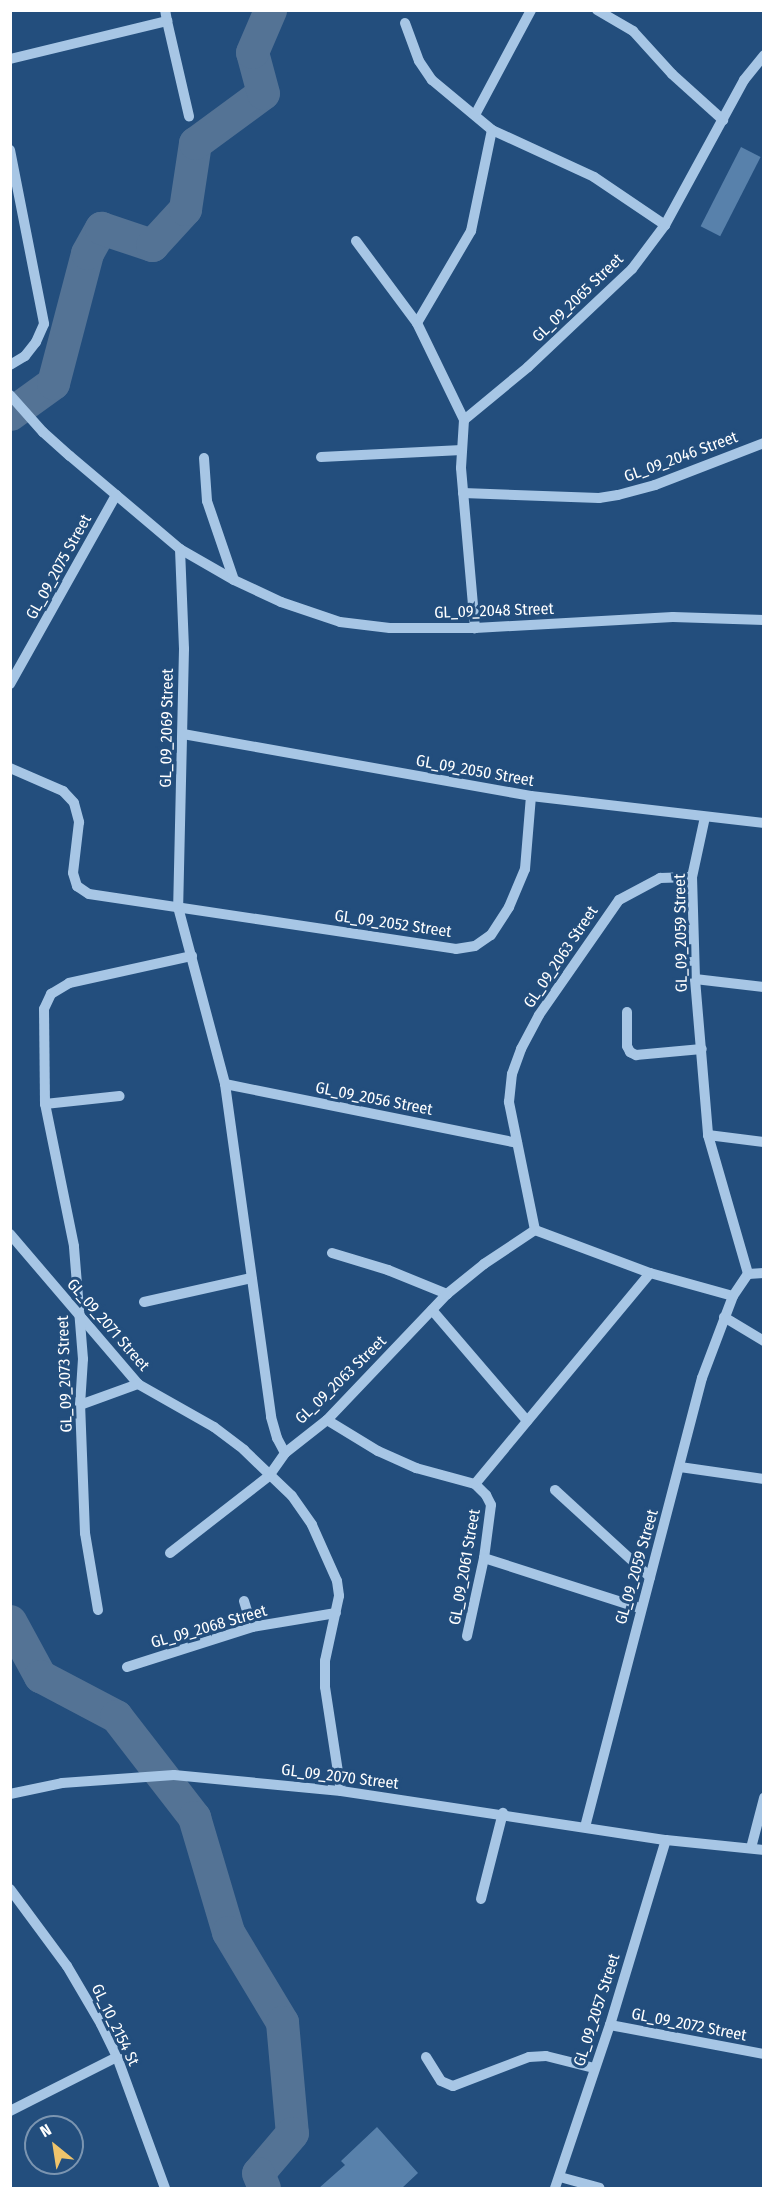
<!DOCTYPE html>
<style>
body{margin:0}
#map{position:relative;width:774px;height:2199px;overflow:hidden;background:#234e7d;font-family:"Fira Sans Condensed",sans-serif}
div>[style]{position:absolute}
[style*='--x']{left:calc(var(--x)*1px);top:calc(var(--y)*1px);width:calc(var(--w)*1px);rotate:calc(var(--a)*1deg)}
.river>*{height:33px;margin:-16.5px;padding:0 16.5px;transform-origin:16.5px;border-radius:16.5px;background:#547395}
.building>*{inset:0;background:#5881ab;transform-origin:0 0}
.minor>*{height:10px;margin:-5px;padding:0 5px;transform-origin:5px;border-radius:5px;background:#a7c6e5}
span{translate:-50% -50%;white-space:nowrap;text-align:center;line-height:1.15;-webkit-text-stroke:6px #234e7d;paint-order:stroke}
.street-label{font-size:16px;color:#fff}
.frame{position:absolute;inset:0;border:12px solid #fff;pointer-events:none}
.north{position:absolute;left:24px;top:2115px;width:60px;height:60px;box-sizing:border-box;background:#234e7d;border:2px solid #7b95b1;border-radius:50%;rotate:330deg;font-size:16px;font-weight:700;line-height:24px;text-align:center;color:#fff}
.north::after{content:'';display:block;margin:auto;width:21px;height:27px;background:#f0c46b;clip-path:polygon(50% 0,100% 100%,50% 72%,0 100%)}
</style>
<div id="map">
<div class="river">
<i style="--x:10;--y:414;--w:53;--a:-35.8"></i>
<i style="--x:53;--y:383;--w:134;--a:-75.3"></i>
<i style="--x:87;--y:253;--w:29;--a:-61"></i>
<i style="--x:101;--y:228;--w:54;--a:18.4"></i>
<i style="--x:152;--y:245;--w:49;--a:-47.5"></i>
<i style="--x:185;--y:209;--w:67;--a:-81.4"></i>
<i style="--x:195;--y:143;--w:84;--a:-36.3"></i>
<i style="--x:263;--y:93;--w:42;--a:-105"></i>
<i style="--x:252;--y:52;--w:46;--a:-66.8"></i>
<i style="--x:10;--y:1621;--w:63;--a:61.4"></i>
<i style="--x:40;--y:1676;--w:86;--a:27.8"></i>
<i style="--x:116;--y:1716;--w:128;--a:52.3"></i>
<i style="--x:194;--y:1817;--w:120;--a:73.5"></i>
<i style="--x:228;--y:1932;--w:105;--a:59"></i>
<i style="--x:282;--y:2022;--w:111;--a:84.9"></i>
<i style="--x:292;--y:2133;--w:52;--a:130.4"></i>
<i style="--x:258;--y:2173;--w:16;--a:68"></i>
</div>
<div class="building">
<i style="left:741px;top:147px;width:22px;height:89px;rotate:27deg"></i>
<i style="clip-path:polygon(377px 2127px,418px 2173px,402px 2188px,319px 2188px,345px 2165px,341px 2161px)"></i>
</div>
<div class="minor">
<i style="--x:597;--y:10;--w:42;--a:30.3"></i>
<i style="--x:633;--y:31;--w:58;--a:47.8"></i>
<i style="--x:672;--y:74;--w:69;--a:42"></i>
<i style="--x:167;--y:21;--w:98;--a:77"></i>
<i style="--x:405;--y:23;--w:40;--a:69.8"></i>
<i style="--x:419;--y:61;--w:23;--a:56"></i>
<i style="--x:432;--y:80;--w:78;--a:39.8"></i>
<i style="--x:492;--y:130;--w:112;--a:24.7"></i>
<i style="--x:594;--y:177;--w:86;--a:34.1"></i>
<i style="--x:10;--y:59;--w:162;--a:-13.6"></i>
<i style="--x:167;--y:21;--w:11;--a:-100"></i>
<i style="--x:475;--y:115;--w:119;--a:-61.9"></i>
<i style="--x:10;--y:150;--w:177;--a:78.9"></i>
<i style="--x:44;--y:324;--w:20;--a:114"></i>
<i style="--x:36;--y:342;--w:18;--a:128"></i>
<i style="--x:25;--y:356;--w:17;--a:149"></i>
<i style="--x:356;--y:241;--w:102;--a:53.4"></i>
<i style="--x:417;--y:323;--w:108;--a:64.1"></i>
<i style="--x:464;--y:420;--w:48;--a:93.6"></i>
<i style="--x:461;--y:468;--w:161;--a:85"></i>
<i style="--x:417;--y:323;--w:107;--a:-59.6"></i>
<i style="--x:471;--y:231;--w:103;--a:-78.3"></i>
<i style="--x:10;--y:395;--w:50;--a:48.3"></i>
<i style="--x:43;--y:432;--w:36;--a:42"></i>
<i style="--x:70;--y:456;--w:144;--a:40.2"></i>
<i style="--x:180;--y:549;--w:62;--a:29.9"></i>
<i style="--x:234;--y:580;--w:52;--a:25.1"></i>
<i style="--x:281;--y:602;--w:62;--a:18.7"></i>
<i style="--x:340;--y:622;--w:50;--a:6.8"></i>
<i style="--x:390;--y:628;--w:85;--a:0"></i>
<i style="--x:475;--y:628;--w:198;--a:-3.2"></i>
<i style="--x:673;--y:617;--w:91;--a:1.9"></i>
<i style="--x:464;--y:420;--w:83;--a:-39.6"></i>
<i style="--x:528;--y:367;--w:143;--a:-43.3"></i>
<i style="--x:632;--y:269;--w:55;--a:-53.1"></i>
<i style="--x:665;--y:225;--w:165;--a:-61.4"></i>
<i style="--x:744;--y:80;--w:32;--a:-51"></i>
<i style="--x:321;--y:457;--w:141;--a:-2.8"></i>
<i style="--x:204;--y:458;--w:43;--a:86"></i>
<i style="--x:207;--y:501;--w:83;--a:71.1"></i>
<i style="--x:463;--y:493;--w:136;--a:2.1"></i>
<i style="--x:599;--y:498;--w:19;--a:-9"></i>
<i style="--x:618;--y:495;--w:38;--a:-15"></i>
<i style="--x:655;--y:485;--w:117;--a:-21.1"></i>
<i style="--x:180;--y:549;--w:100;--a:87.7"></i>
<i style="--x:184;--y:649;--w:258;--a:91.3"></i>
<i style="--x:178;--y:907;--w:183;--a:75.1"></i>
<i style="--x:225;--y:1084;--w:336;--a:82.1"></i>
<i style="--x:271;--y:1417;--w:22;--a:74"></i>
<i style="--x:277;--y:1438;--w:17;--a:62"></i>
<i style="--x:10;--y:684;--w:217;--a:-60.7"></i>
<i style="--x:183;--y:734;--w:353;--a:10.1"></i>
<i style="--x:531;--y:796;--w:235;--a:6.6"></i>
<i style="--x:10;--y:768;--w:58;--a:23.5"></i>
<i style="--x:63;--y:791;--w:16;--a:47"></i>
<i style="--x:74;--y:803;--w:20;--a:75"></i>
<i style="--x:79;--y:822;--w:51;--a:96.7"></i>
<i style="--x:73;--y:873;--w:14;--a:73"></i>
<i style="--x:77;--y:886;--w:14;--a:34"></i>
<i style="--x:89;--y:894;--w:371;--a:8.5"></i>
<i style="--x:456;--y:949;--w:19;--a:-9"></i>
<i style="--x:475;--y:946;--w:19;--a:-35"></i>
<i style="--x:491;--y:935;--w:33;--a:-57"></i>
<i style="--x:509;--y:907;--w:41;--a:-67.2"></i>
<i style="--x:525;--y:869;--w:73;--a:-85.3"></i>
<i style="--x:705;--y:817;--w:61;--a:102.2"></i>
<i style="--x:692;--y:877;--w:102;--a:88.3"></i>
<i style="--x:695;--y:979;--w:157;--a:85.2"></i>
<i style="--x:708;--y:1135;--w:145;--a:73.9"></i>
<i style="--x:695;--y:979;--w:69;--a:6.6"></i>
<i style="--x:627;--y:1012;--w:34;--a:90"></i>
<i style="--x:627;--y:1046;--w:7;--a:63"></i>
<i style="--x:630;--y:1052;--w:7;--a:27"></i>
<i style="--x:636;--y:1055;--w:66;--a:-5.2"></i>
<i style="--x:225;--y:1084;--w:298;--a:11.4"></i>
<i style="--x:45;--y:1104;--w:75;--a:-6.1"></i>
<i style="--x:708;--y:1135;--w:56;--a:7.1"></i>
<i style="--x:535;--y:1230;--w:131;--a:-101.5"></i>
<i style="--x:509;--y:1102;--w:28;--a:-84"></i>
<i style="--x:512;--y:1074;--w:27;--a:-70"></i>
<i style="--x:521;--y:1049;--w:38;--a:-62"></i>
<i style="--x:539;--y:1015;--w:140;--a:-55.2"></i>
<i style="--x:619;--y:900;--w:47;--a:-28.2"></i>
<i style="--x:660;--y:878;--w:32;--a:-2"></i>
<i style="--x:535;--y:1230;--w:123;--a:20.5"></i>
<i style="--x:650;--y:1273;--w:86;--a:15.5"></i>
<i style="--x:10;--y:1234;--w:197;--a:49.5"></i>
<i style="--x:138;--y:1384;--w:87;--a:29.5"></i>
<i style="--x:214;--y:1427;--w:38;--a:37"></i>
<i style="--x:244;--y:1450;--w:66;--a:43.8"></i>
<i style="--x:292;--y:1496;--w:35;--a:55"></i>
<i style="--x:312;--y:1525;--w:61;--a:65.9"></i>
<i style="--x:337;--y:1581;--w:15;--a:82"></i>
<i style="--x:339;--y:1596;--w:66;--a:102.2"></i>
<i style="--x:325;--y:1661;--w:26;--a:90"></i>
<i style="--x:325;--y:1687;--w:105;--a:81.3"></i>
<i style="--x:332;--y:1253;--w:59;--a:16.9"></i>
<i style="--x:388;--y:1270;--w:64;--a:22.1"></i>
<i style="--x:748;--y:1274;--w:16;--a:-4"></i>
<i style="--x:144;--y:1302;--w:110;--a:-12.6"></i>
<i style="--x:432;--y:1310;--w:146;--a:49.4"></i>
<i style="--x:724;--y:1317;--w:47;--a:31"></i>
<i style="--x:80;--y:1405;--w:62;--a:-19.9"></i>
<i style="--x:327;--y:1420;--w:60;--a:31.3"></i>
<i style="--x:378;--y:1451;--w:42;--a:24.1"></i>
<i style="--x:416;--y:1468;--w:61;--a:15.2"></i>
<i style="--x:475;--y:1484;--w:16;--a:45"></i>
<i style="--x:486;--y:1495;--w:11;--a:63"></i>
<i style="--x:491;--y:1505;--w:53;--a:97.5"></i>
<i style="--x:484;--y:1558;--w:80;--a:102.3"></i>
<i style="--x:680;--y:1467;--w:85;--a:8.1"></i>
<i style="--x:475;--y:1484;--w:274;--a:-50.3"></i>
<i style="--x:555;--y:1490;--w:129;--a:42.5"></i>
<i style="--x:170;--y:1553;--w:125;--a:-37.9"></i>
<i style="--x:269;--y:1476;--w:28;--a:-55"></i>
<i style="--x:285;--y:1453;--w:53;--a:-38.2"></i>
<i style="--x:327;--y:1420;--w:174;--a:-46.4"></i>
<i style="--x:447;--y:1294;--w:48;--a:-39"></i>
<i style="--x:484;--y:1264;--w:61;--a:-33.7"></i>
<i style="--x:484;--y:1558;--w:164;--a:17.8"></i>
<i style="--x:244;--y:1601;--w:27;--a:73"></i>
<i style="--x:98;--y:1610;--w:78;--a:-99.6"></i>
<i style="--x:85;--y:1533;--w:128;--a:-92.2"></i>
<i style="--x:80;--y:1405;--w:46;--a:-86.3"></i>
<i style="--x:83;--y:1359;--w:113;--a:-94.6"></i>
<i style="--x:74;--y:1246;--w:145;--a:-101.5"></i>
<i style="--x:45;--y:1104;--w:95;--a:-90.6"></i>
<i style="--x:44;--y:1009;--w:17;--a:-65"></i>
<i style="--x:51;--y:994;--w:21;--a:-31"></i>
<i style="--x:69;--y:983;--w:126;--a:-12.4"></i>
<i style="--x:127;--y:1667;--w:131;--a:-17.7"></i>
<i style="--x:252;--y:1627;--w:85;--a:-9.5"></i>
<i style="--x:10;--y:1794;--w:53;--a:-11.9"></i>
<i style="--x:62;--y:1783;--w:112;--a:-4.1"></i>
<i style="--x:174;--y:1775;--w:168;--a:5.5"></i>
<i style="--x:341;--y:1791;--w:329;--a:8.6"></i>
<i style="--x:666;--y:1840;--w:99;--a:5.8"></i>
<i style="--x:585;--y:1827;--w:464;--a:-75.4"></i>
<i style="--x:702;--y:1378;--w:88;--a:-69.3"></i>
<i style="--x:733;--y:1296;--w:27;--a:-56"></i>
<i style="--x:751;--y:1848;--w:52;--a:-75.4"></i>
<i style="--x:10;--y:1889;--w:96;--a:53.5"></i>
<i style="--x:67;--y:1966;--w:67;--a:59.6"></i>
<i style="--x:101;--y:2024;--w:37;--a:64"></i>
<i style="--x:117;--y:2057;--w:140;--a:69.9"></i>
<i style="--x:481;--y:1899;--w:89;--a:-75.7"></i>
<i style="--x:610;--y:2025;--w:157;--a:10.7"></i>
<i style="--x:426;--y:2057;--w:28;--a:58"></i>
<i style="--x:441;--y:2081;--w:13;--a:23"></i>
<i style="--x:453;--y:2086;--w:81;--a:-20.9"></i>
<i style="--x:529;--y:2057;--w:17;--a:-3"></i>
<i style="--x:546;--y:2056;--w:49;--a:14"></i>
<i style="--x:10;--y:2111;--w:120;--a:-26.8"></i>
<i style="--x:560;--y:2177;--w:41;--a:15.4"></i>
<i style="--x:555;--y:2188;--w:172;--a:-71.4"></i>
<i style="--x:610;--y:2025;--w:193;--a:-73.2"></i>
</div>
<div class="street-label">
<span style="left:578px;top:298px;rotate:-44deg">GL_09_2065 Street</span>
<span style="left:681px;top:457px;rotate:-20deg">GL_09_2046 Street</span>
<span style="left:59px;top:567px;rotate:-61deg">GL_09_2075 Street</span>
<span style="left:494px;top:611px;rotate:-2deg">GL_09_2048 Street</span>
<span style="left:167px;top:728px;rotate:-89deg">GL_09_2069 Street</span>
<span style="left:475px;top:771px;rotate:10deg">GL_09_2050 Street</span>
<span style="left:393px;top:924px;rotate:8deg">GL_09_2052 Street</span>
<span style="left:681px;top:933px;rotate:-91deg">GL_09_2059 Street</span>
<span style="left:561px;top:957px;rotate:-56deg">GL_09_2063 Street</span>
<span style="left:374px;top:1099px;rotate:11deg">GL_09_2056 Street</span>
<span style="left:108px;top:1325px;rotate:49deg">GL_09_2071 Street</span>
<span style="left:65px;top:1374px;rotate:-92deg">GL_09_2073 Street</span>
<span style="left:341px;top:1380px;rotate:-44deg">GL_09_2063 Street</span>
<span style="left:465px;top:1567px;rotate:-80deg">GL_09_2061 Street</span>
<span style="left:637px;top:1567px;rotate:-74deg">GL_09_2059 Street</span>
<span style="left:209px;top:1627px;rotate:-16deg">GL_09_2068 Street</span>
<span style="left:340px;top:1777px;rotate:7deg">GL_09_2070 Street</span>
<span style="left:597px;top:2010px;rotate:-72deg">GL_09_2057 Street</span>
<span style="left:115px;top:2025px;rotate:64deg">GL_10_2154 St</span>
<span style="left:689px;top:2025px;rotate:11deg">GL_09_2072 Street</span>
</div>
<div class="frame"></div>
<div class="north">N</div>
</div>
